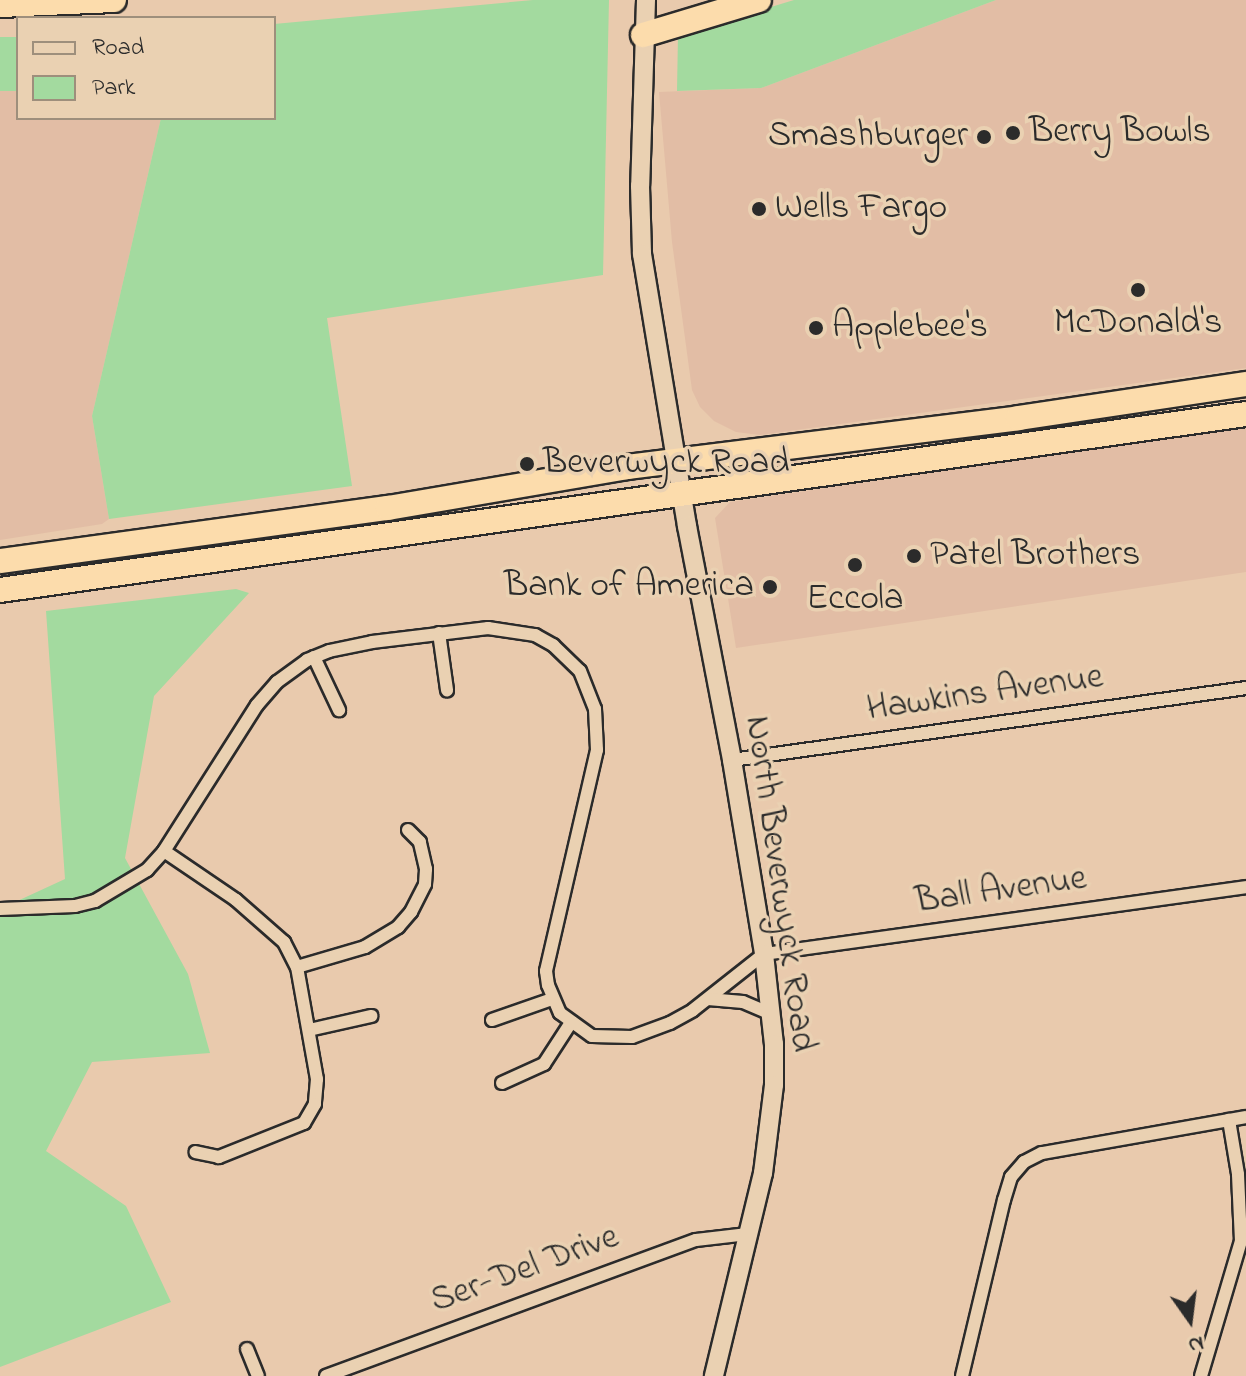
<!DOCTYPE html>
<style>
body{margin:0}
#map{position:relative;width:1246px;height:1376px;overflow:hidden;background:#e9caad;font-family:"Indie Flower",sans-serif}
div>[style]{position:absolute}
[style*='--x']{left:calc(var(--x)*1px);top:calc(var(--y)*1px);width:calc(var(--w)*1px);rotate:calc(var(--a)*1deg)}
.built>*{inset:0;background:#e2bda5}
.green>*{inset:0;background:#a3da9f;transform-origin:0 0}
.roads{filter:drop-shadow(2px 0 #2b2b2b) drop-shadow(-2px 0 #2b2b2b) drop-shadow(0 2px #2b2b2b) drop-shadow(0 -2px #2b2b2b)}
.street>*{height:12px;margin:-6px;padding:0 6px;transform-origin:6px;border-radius:6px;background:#ead1b2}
.secondary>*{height:18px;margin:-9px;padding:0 9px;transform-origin:9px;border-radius:9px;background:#ead1b2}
.highway>*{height:24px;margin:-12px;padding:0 12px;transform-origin:12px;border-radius:12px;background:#fcdcac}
.dots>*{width:22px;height:22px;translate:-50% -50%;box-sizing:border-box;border:4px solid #ead1b2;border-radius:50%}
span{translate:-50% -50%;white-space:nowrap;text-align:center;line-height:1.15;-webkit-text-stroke:7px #ead1b2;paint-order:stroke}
.poi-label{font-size:36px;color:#2b2b2b}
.left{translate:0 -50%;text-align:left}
.right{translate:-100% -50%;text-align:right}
.street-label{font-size:36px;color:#2b2b2b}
.legend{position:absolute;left:16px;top:16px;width:260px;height:104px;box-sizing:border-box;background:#ead1b2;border:2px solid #9e8f7c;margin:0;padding:10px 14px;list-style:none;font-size:24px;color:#2b2b2b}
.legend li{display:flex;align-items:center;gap:16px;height:40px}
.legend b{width:40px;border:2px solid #9e8f7c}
.north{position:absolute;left:1150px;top:1280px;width:80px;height:80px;-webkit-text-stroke:6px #ead1b2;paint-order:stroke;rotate:166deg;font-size:22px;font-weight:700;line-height:32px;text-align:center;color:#2b2b2b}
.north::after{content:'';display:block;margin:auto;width:28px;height:36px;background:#2b2b2b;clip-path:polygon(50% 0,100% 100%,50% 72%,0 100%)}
</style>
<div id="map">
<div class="built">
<i style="clip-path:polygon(996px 0,1246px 0,1246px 368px,760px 435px,736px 432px,714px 421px,700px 407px,692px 390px,672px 242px,659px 92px,761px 88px)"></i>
<i style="clip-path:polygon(18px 89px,18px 118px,161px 118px,92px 416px,109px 519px,102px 524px,0 540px,0 91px)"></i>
<i style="clip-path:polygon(1246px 427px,1246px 572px,736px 648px,715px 518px,730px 502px)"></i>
</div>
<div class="green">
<i style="clip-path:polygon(533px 0,609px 0,603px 275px,327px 318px,352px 486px,109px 519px,92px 416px,161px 118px,274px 118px,274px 24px)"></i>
<i style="clip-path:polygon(794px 0,996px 0,761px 88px,677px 91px,678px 35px)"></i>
<i style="left:0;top:37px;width:18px;height:54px"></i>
<i style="clip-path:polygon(236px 589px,249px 593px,154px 696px,125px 858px,188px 974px,210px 1053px,92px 1062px,46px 1151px,126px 1206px,171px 1302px,0 1367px,0 909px,65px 879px,46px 611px)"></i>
</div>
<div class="roads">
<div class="street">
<i style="--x:439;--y:633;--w:58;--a:82"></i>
<i style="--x:314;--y:657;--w:59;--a:64.7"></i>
<i style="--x:732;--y:760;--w:519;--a:-7.97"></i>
<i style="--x:164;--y:851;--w:87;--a:34.2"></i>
<i style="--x:236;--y:900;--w:64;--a:41.2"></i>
<i style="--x:284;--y:942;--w:28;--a:63"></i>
<i style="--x:297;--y:967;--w:114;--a:79.9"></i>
<i style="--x:317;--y:1079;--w:25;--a:95"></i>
<i style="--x:315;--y:1104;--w:22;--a:120"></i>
<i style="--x:304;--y:1123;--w:92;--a:158.2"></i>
<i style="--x:219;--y:1157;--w:24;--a:-168"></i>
<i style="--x:0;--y:909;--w:75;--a:-2.3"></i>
<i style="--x:75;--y:906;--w:21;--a:-14"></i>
<i style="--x:95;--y:901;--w:61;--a:-30.8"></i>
<i style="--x:147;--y:870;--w:25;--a:-48"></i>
<i style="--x:164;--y:851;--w:173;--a:-57.5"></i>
<i style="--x:257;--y:705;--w:30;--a:-49"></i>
<i style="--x:277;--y:682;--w:37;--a:-36"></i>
<i style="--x:307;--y:660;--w:24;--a:-22"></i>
<i style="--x:329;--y:651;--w:44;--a:-11.8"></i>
<i style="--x:372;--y:642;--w:117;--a:-6.9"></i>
<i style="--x:488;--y:628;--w:48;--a:8.5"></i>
<i style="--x:535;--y:635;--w:21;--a:29"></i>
<i style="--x:553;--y:645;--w:37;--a:44"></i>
<i style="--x:580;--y:671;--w:41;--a:68.5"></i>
<i style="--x:595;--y:709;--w:41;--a:87.2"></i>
<i style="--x:597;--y:750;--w:227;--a:103"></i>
<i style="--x:546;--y:971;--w:14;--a:82"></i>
<i style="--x:548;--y:985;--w:30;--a:67"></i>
<i style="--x:560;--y:1013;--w:39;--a:36"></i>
<i style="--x:592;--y:1036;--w:40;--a:1.4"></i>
<i style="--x:632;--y:1037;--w:40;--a:-20.2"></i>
<i style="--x:670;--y:1023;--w:26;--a:-29"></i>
<i style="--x:693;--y:1010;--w:90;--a:-38.3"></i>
<i style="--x:764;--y:954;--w:487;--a:-7.9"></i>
<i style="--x:297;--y:967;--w:71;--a:-16.4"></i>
<i style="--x:365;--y:947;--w:39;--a:-31"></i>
<i style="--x:398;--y:927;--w:20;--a:-49"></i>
<i style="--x:411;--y:912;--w:31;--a:-63"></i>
<i style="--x:425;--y:884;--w:15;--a:-86"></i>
<i style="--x:426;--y:869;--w:28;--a:-103"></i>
<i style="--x:420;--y:842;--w:17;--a:-135"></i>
<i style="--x:708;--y:999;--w:35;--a:5"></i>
<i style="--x:743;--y:1002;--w:30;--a:23"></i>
<i style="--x:492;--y:1020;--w:64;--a:-19.3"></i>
<i style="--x:309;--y:1030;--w:64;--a:-12.7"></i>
<i style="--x:502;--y:1083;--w:46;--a:-24.3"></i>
<i style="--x:544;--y:1064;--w:48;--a:-57"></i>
<i style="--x:247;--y:1349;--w:29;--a:68"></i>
<i style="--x:326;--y:1376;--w:394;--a:-20.2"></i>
<i style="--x:696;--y:1240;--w:52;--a:-6.6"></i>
<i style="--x:962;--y:1376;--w:181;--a:-76.6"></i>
<i style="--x:1004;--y:1200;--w:24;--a:-73"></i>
<i style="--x:1011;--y:1177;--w:20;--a:-49"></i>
<i style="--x:1024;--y:1162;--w:20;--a:-27"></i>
<i style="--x:1042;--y:1153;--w:207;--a:-10"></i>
<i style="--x:1201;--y:1376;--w:141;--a:-73.5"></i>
<i style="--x:1241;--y:1241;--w:67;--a:-92.6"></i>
<i style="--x:1238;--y:1174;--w:55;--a:-99.5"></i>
</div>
<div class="secondary">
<i style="--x:646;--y:0;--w:186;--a:91.8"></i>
<i style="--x:640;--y:186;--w:68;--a:88.3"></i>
<i style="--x:642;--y:254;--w:276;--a:80.6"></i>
<i style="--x:687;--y:526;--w:238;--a:79.1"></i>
<i style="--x:732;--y:760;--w:197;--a:80.6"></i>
<i style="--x:764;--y:954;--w:91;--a:83.7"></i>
<i style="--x:774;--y:1044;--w:41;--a:90"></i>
<i style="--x:774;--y:1085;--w:89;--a:97.1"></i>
<i style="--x:763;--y:1173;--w:209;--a:103.6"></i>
</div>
<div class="highway">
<i style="--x:0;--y:5;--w:114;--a:-2.5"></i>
<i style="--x:643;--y:35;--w:121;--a:-16.8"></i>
<i style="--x:0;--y:561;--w:392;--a:-7.8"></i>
<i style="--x:388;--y:508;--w:242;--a:-9.7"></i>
<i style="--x:627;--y:467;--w:394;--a:-7.1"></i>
<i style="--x:1018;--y:418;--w:231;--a:-8.5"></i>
<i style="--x:0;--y:590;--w:1258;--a:-8.04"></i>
</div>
</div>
<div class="dots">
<i style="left:1013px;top:133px;background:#2b2b2b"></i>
<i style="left:984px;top:137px;background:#2b2b2b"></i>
<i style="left:759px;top:209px;background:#2b2b2b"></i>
<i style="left:1138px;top:290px;background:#2b2b2b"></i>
<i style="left:816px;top:328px;background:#2b2b2b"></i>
<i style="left:527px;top:464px;background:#2b2b2b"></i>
<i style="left:914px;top:556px;background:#2b2b2b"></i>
<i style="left:855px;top:565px;background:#2b2b2b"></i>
<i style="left:770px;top:587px;background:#2b2b2b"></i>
</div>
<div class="poi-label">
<span class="left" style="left:1029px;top:133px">Berry Bowls</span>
<span class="right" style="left:968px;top:137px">Smashburger</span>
<span class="left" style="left:775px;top:209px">Wells Fargo</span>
<span style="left:1138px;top:324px">McDonald's</span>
<span class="left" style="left:832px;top:328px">Applebee's</span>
<span class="left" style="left:543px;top:464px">Beverwyck Road</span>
<span class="left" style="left:930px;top:556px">Patel Brothers</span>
<span class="right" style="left:754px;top:587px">Bank of America</span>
<span style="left:855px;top:600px">Eccola</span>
</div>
<div class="street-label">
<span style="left:985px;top:694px;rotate:-8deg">Hawkins Avenue</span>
<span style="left:779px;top:884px;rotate:82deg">North Beverwyck Road</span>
<span style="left:1001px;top:891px;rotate:-8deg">Ball Avenue</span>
<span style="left:525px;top:1270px;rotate:-20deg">Ser-Del Drive</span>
</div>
<ul class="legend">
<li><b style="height:10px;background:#ead1b2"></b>Road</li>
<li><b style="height:22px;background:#a3da9f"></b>Park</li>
</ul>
<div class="north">N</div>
</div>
